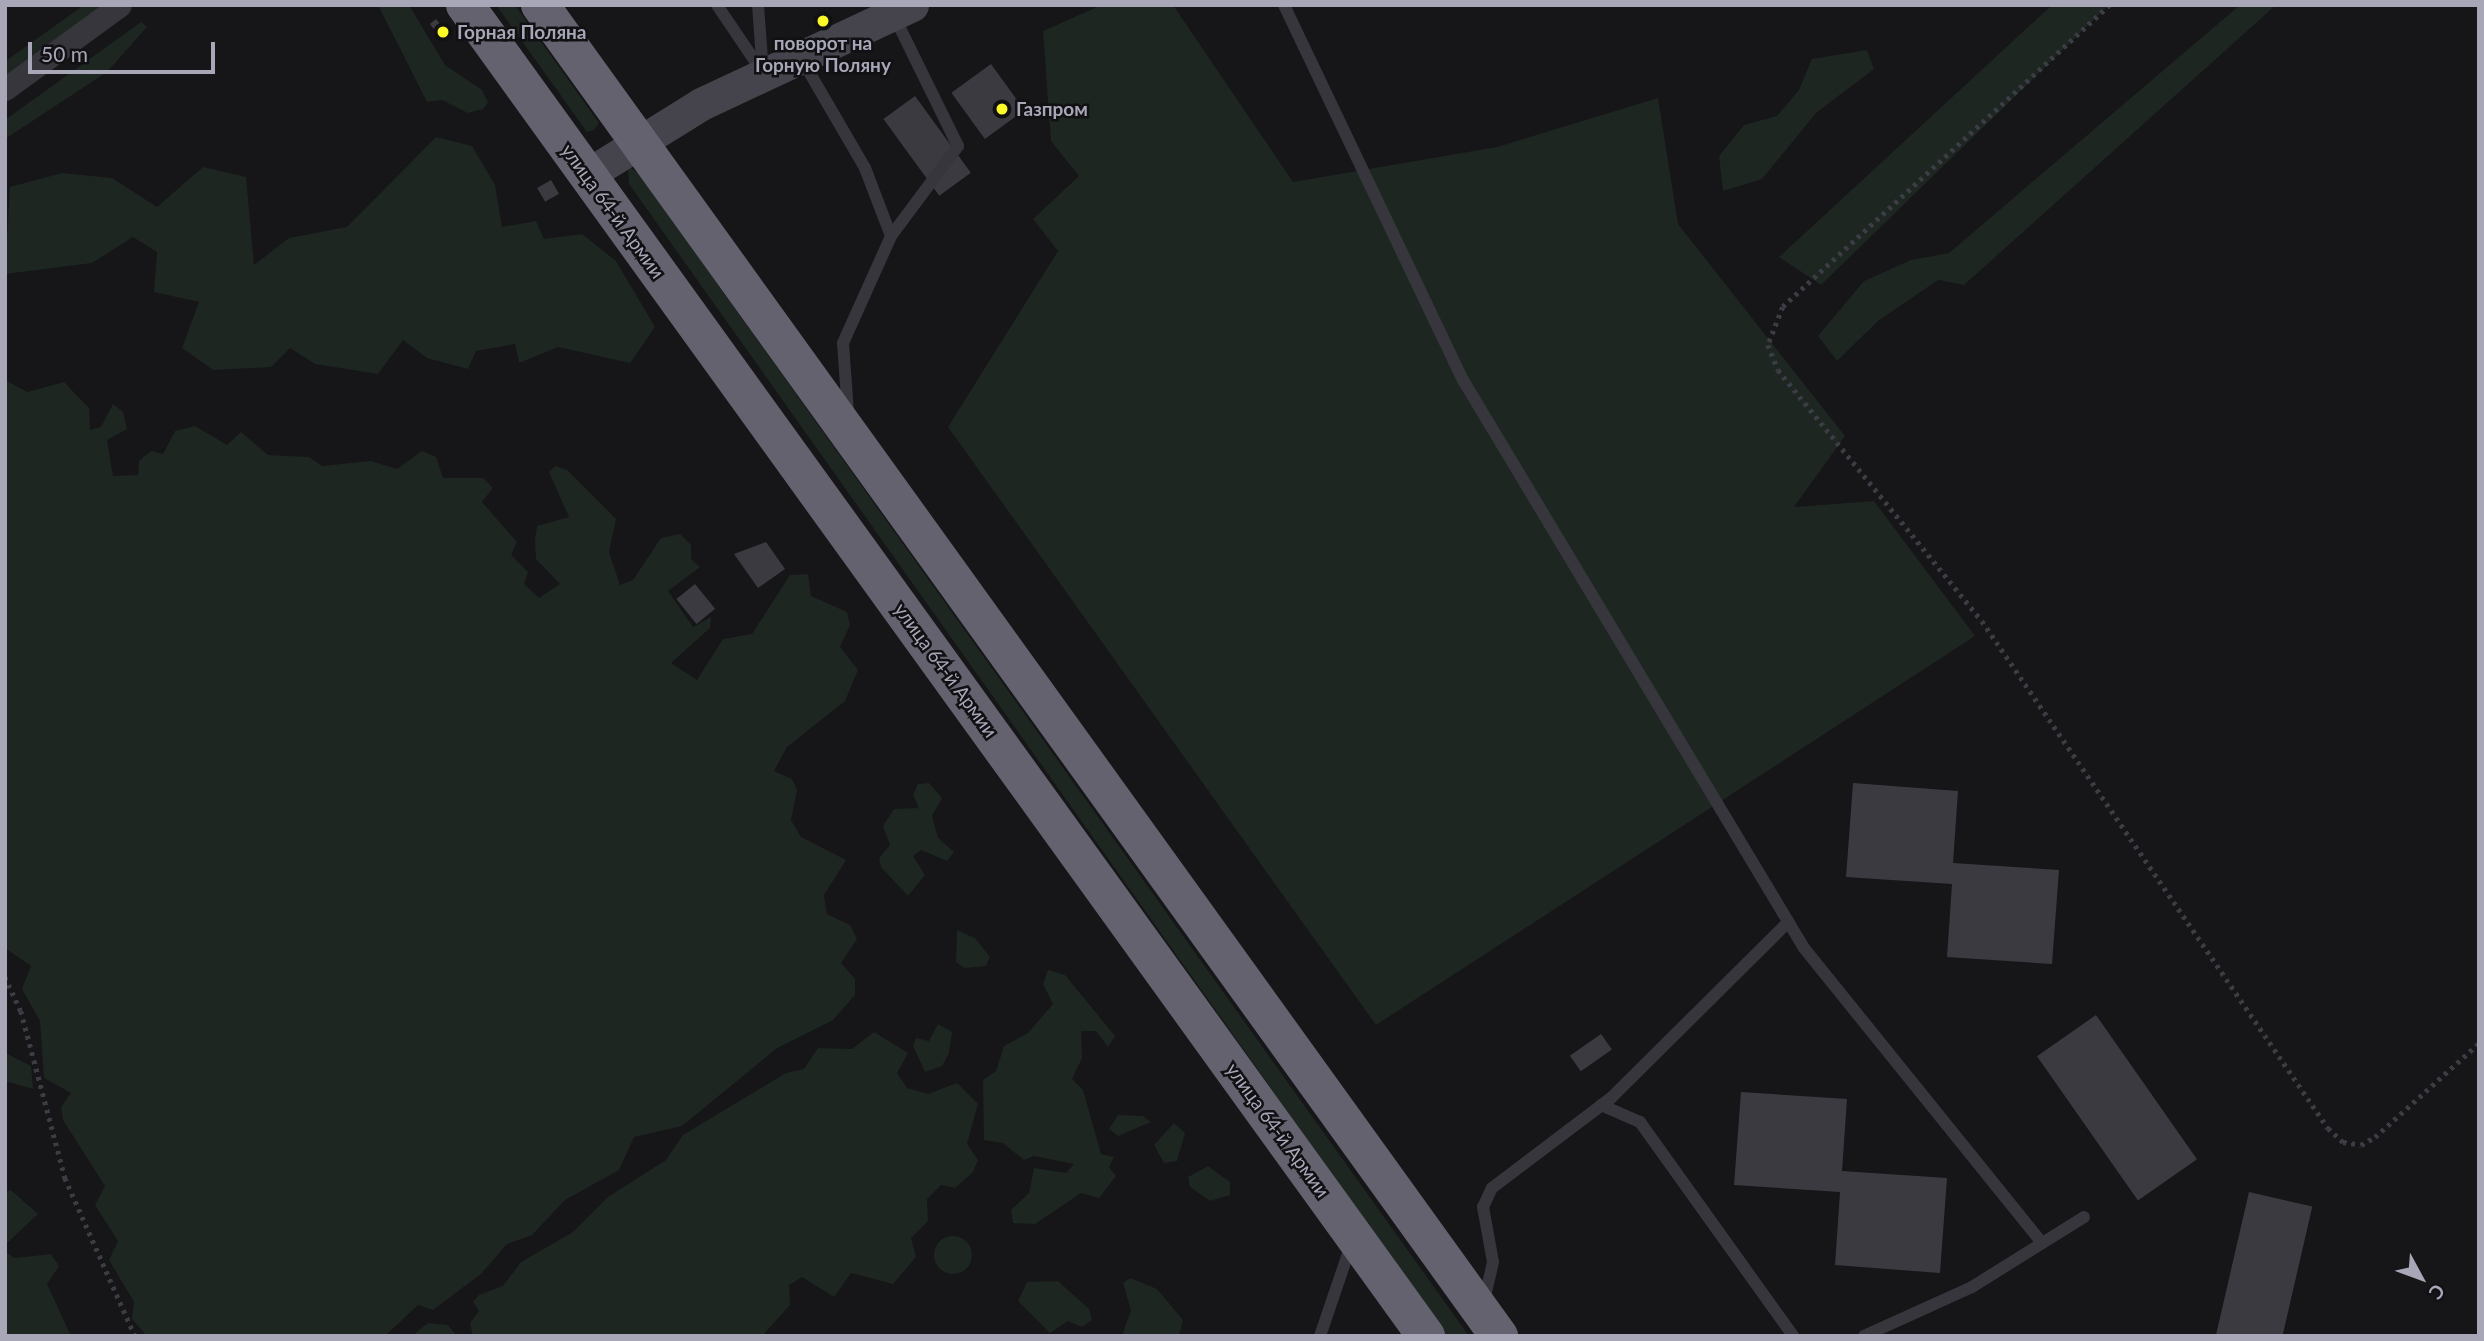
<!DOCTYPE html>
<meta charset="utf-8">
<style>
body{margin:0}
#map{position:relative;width:2484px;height:1341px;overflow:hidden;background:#161518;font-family:Lato,sans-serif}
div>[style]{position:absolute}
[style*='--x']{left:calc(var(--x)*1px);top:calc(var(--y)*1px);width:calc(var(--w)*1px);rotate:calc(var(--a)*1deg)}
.green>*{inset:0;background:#1d2621}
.round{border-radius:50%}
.building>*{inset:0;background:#3b3a40;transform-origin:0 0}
.path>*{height:4.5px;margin-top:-2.25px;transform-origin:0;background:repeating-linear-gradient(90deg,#3c3c44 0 3.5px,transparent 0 8.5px)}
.lane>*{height:12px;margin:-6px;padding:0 6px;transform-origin:6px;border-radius:6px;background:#37363d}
.street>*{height:23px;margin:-11.5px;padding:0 11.5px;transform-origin:11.5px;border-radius:11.5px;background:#37363d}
.secondary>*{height:33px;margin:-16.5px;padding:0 16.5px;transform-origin:16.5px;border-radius:16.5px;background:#45444d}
.highway>*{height:38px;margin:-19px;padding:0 19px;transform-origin:19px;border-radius:19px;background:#63626e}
.dots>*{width:19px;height:19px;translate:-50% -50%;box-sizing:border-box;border:4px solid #111013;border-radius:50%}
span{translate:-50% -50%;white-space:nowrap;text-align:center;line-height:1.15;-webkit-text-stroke:5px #111013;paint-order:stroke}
.poi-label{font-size:19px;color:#a7a7b8;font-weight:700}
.left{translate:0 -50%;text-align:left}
.street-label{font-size:19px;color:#a7a7b8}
.frame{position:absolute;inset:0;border:7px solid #a7a7b8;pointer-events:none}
.north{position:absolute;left:2386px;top:1243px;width:70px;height:70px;-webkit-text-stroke:5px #111013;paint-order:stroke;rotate:131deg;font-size:19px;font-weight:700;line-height:28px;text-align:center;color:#a7a7b8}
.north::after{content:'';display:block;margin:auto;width:24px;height:32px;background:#a7a7b8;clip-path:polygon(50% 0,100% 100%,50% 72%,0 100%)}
.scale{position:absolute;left:28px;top:42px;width:187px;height:32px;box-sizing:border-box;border:4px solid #a7a7b8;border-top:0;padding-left:9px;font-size:21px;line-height:24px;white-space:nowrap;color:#a7a7b8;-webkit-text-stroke:5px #111013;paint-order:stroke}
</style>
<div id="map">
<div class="green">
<i style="clip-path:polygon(84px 5px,106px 5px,5px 76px,7px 60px)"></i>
<i style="clip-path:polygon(378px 5px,409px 5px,445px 65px,482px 90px,488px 102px,483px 109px,468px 113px,442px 100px,427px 102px)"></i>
<i style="clip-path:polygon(496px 5px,515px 5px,599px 123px,594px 130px,587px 132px)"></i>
<i style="clip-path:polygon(1102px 5px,1173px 5px,1293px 182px,1497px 147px,1658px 98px,1678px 224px,1845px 436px,1794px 507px,1874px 501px,1975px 636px,1376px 1025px,948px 427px,1058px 251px,1033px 219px,1079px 176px,1051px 141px,1043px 31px)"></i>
<i style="clip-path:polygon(2052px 5px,2109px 5px,1821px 285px,1779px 257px)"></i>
<i style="clip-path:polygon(2240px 5px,2276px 5px,1964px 285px,1938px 280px,1878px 321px,1837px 361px,1818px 336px,1864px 281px,1911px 260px,1949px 253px)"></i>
<i style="clip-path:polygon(141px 22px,147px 27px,107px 72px,5px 139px,5px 120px)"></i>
<i style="clip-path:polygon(1867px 50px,1874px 69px,1816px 113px,1762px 179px,1723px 191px,1719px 156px,1744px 125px,1777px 116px,1799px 90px,1812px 59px)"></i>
<i style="clip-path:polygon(436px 137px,472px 146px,495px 185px,502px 227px,536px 221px,544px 239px,582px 234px,616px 261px,655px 327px,630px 363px,558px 347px,519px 363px,515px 344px,476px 351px,468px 369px,427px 358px,403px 340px,378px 374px,315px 364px,290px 348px,271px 367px,213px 370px,182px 348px,199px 302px,154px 292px,157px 252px,133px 237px,92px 263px,5px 274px,10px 187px,62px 173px,112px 178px,157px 207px,203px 167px,246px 177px,254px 265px,289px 238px,347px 227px)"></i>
<i style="clip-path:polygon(628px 166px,638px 173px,1469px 1336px,1447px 1336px,629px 184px)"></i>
<i style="clip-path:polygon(5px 380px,27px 392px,64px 382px,89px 408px,90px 430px,101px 427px,113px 404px,123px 412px,127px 429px,107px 440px,113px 476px,138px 475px,139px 461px,151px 451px,163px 454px,175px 431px,195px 426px,227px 445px,241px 432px,268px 455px,309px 457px,322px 466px,371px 461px,397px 469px,422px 451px,436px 457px,443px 478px,483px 478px,493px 488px,482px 502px,517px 542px,511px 555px,528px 572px,524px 584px,539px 598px,560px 584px,536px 559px,535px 540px,537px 526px,569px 517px,549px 472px,555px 466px,567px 470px,616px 519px,609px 552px,620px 585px,633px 580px,661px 538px,680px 534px,691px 545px,691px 559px,700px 567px,668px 591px,693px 627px,711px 617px,710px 628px,671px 663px,697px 680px,723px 639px,752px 634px,790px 575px,808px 574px,811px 596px,847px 612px,850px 625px,840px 647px,858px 670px,845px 701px,787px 747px,774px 771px,792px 779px,797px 790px,791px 820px,801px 837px,846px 860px,824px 895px,827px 914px,850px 925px,857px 939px,841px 963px,855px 979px,855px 995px,833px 1020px,777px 1048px,682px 1126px,634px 1137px,619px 1170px,565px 1200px,532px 1235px,507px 1244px,481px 1274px,433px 1310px,418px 1305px,385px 1336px,147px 1336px,132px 1319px,134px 1302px,109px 1260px,118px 1241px,95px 1205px,105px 1186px,63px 1120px,61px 1107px,71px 1093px,44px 1078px,40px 1021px,22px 989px,31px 966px,5px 948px)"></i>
<i style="clip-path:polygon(929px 783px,942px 798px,932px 816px,938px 838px,954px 852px,947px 861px,921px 850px,913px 856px,925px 875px,908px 896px,881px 867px,879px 858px,890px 845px,883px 826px,894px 809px,919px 808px,913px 795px,918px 784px)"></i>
<i style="clip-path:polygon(957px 930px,975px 938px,990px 957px,986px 966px,964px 968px,956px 962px)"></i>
<i style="clip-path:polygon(1048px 970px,1065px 975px,1115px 1036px,1108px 1047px,1096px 1031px,1081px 1031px,1082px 1058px,1072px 1079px,1083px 1090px,1101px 1154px,1114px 1157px,1109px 1167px,1116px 1176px,1099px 1198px,1081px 1193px,1035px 1224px,1013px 1223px,1011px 1210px,1029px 1193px,1034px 1168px,1066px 1173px,1074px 1164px,1034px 1156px,1024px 1160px,1003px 1143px,984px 1140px,983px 1080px,996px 1071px,1004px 1046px,1028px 1033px,1053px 1004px,1043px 984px)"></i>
<i style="clip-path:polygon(938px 1024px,952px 1032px,949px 1053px,942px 1066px,925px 1072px,913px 1046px,916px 1038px,929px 1041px)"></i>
<i style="clip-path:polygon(874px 1032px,908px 1053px,897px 1073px,907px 1088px,928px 1094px,957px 1083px,978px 1104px,967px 1144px,978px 1160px,973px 1172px,955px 1188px,941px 1185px,927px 1199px,928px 1221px,911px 1238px,916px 1257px,893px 1284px,851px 1273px,834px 1297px,802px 1277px,789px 1285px,790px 1305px,762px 1336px,473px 1336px,470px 1323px,479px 1311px,473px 1302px,479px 1295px,503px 1286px,521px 1262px,573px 1232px,608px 1197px,666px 1160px,683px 1135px,786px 1073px,804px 1069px,818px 1048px,852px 1049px)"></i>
<i style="clip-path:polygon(5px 1053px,31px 1066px,33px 1089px,5px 1081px)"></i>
<i style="clip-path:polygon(1118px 1115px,1143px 1116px,1151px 1122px,1118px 1136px,1109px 1129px)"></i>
<i style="clip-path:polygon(1174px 1123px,1185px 1133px,1177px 1161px,1164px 1163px,1154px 1145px)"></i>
<i style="clip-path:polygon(1208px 1166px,1230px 1182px,1230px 1195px,1210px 1201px,1190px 1187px,1188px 1177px)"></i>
<i style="clip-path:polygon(11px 1190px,38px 1214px,5px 1245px,5px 1192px)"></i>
<i class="round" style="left:934px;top:1236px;width:38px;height:38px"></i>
<i style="clip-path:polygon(5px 1251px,14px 1258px,51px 1254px,59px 1266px,47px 1284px,71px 1336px,5px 1336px)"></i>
<i style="clip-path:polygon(1130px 1278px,1157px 1289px,1183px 1320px,1179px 1336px,1122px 1336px,1131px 1310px,1123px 1283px)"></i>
<i style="clip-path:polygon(1058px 1281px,1089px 1309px,1092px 1320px,1082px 1327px,1068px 1321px,1050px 1333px,1018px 1301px,1027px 1282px)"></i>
<i style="clip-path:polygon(428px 1323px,448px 1325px,455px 1334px,412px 1336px)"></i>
</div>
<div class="building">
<i style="left:436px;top:19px;width:22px;height:8px;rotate:51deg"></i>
<i style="left:991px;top:64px;width:57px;height:49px;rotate:54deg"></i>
<i style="left:915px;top:96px;width:95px;height:39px;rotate:54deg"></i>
<i style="left:551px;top:180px;width:16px;height:16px;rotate:60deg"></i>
<i style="clip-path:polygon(766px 542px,785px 569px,758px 588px,734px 554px)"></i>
<i style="left:695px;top:584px;width:32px;height:24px;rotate:51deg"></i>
<i style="clip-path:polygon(1853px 783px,1958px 791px,1953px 863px,2059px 870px,2052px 964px,1947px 957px,1952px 884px,1846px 877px)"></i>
<i style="left:2096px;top:1015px;width:176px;height:72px;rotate:55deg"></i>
<i style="left:1601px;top:1034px;width:19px;height:38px;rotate:55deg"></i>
<i style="clip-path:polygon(1741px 1092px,1847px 1099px,1842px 1171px,1947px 1178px,1940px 1273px,1835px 1265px,1840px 1192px,1734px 1185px)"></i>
<i style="left:2249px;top:1192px;width:65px;height:148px;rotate:13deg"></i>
</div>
<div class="path">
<i style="--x:2110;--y:5;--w:445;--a:137.3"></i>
<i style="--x:1783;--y:307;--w:41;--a:111.5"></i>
<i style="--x:1768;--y:345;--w:27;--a:68"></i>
<i style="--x:1778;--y:370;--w:323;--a:50.9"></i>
<i style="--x:1982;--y:621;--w:614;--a:55.69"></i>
<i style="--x:2328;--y:1128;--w:21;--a:43"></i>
<i style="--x:2343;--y:1142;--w:18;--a:9"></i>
<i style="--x:2361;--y:1145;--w:16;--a:-30"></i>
<i style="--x:2375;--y:1137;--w:140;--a:-42.1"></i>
<i style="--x:5;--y:977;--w:38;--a:65"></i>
<i style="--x:21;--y:1011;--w:173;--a:75.2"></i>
<i style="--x:65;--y:1178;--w:173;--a:66.1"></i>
</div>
<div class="lane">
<i style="--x:717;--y:5;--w:82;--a:55.9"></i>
<i style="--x:763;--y:73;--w:68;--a:-94.2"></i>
<i style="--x:1284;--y:5;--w:416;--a:64.5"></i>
<i style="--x:1463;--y:380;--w:662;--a:59.02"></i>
<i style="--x:1804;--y:948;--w:379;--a:51.1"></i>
<i style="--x:801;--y:58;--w:127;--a:59.8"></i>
<i style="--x:865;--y:168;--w:73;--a:69.1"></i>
<i style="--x:848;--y:413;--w:70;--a:-94.1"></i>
<i style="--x:843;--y:343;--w:117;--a:-65.8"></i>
<i style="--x:891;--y:236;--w:112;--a:-53.3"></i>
<i style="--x:958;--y:146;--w:145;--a:-116.2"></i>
<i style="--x:1601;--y:1105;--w:43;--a:23.6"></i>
<i style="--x:1640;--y:1122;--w:263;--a:54.4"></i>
<i style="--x:1484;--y:1301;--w:40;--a:-77"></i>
<i style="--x:1493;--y:1262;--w:56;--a:-100.3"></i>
<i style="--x:1483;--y:1207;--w:21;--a:-65"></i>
<i style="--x:1492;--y:1188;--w:149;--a:-37.1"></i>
<i style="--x:1611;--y:1098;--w:250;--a:-44.8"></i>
<i style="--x:1320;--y:1336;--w:96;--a:-71.2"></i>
<i style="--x:1864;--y:1336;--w:119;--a:-24.4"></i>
<i style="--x:1972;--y:1287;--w:132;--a:-32"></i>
</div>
<div class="street">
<i style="--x:5;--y:89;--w:142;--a:-36.1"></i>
</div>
<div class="secondary">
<i style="--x:587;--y:175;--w:134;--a:-31.9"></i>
<i style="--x:701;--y:104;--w:233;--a:-25.1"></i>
</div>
<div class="highway">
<i style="--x:465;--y:5;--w:1642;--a:54.17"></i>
<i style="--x:540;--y:5;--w:1641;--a:54.23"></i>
</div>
<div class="dots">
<i style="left:823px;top:21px;background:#fcfa28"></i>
<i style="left:443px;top:32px;background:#fcfa28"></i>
<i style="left:1002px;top:109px;background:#fcfa28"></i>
</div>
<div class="poi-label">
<span class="left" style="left:457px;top:32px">Горная Поляна</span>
<span style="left:823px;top:54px">поворот на<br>Горную Поляну</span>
<span class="left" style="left:1016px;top:109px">Газпром</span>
</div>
<div class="street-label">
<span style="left:613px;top:211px;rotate:54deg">улица 64-й Армии</span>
<span style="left:946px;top:670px;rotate:54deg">улица 64-й Армии</span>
<span style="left:1278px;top:1130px;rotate:54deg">улица 64-й Армии</span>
</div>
<div class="frame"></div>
<div class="north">С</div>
<div class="scale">50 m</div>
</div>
